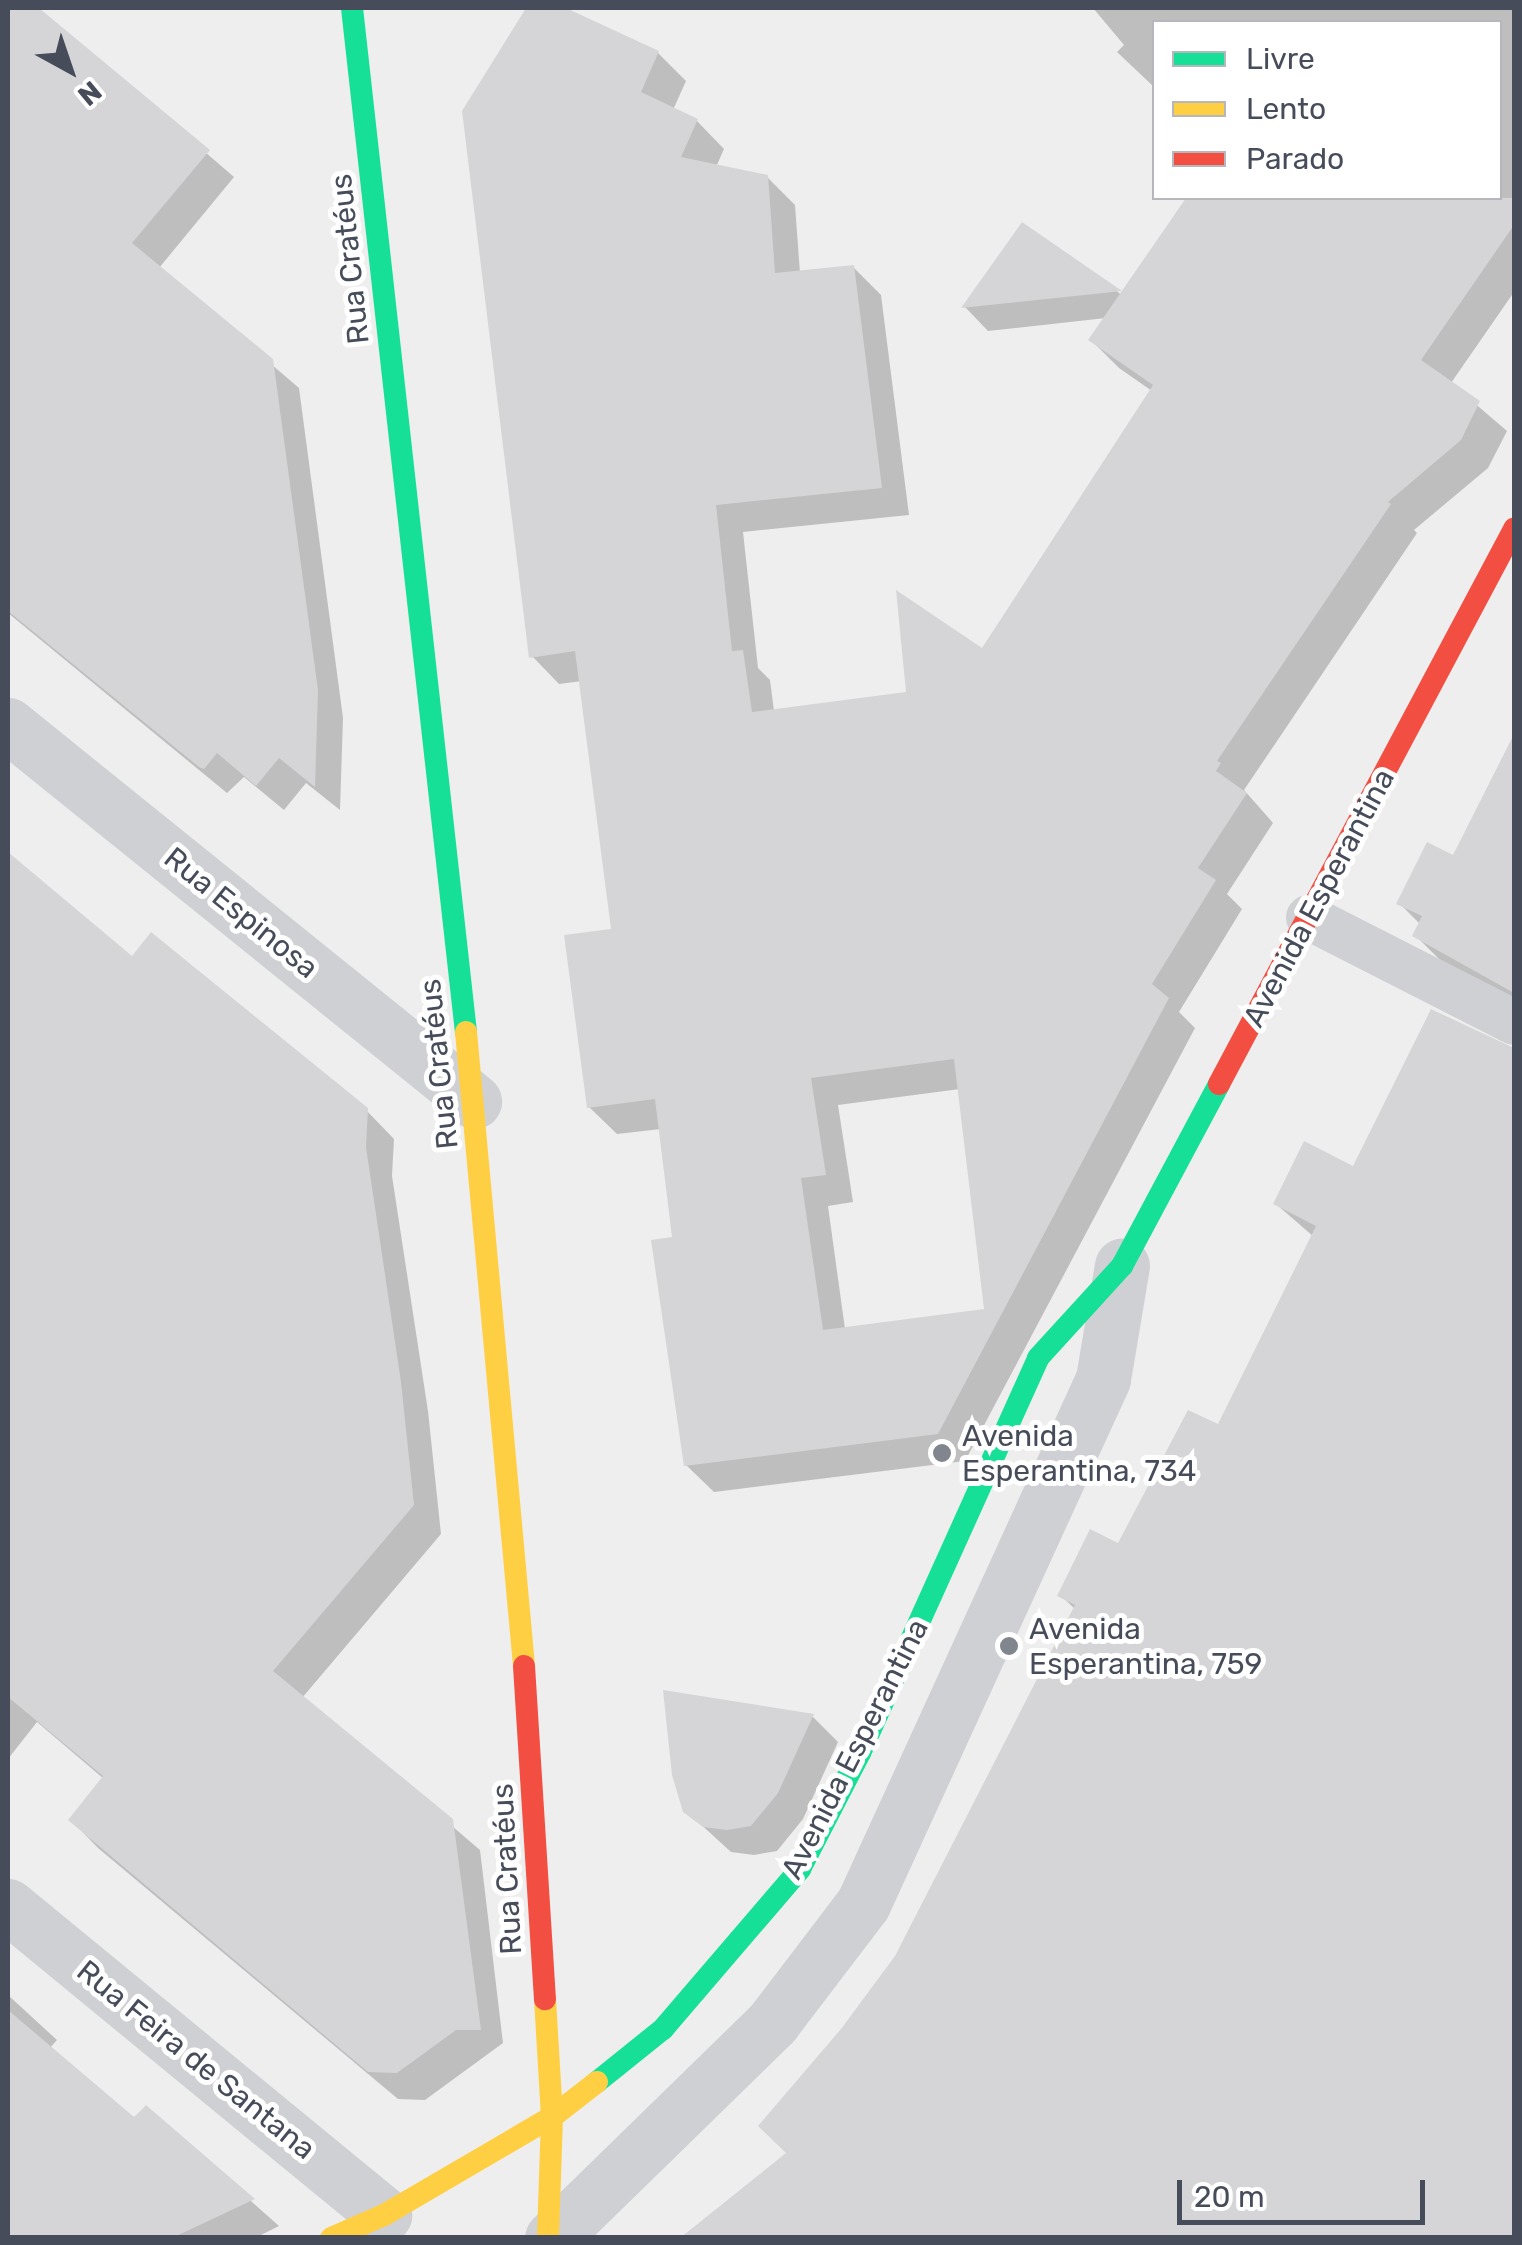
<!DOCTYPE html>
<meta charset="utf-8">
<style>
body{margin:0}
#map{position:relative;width:1522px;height:2245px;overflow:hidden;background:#efeeee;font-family:Rubik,sans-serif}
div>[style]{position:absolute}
.shadow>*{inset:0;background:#0003}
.building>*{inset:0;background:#d5d5d7}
.lane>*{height:45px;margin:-22.5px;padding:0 22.5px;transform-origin:22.5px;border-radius:22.5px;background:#cfd0d4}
.street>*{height:55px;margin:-27.5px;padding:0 27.5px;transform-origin:27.5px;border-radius:27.5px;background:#cfd0d4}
.fast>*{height:22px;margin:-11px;padding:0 11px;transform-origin:11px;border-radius:11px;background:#16e098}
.slow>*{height:22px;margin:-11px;padding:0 11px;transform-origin:11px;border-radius:11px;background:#ffcf43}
.jam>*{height:22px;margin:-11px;padding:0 11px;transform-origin:11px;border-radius:11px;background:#f24e42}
.dots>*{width:28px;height:28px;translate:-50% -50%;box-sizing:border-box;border:5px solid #fff;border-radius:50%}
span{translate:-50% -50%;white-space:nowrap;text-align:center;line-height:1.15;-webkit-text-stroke:10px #fff;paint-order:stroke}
.street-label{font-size:30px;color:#464c5a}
.poi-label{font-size:30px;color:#464c5a}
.left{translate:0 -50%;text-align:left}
.frame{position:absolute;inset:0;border:10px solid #464c5a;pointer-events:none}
.legend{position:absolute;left:1152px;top:20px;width:350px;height:180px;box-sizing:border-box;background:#fff;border:2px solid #b5b7bd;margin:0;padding:12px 18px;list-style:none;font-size:30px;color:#464c5a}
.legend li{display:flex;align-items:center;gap:20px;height:50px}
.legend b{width:50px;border:2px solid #b5b7bd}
.north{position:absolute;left:20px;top:20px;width:100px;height:100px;-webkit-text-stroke:8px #fff;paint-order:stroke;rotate:140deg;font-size:28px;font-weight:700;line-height:40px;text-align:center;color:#464c5a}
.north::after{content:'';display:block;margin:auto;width:35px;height:45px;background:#464c5a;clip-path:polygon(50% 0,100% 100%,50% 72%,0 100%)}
.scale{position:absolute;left:1177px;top:2180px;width:248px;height:45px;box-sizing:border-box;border:5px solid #464c5a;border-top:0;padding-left:12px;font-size:30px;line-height:35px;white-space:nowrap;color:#464c5a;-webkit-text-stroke:8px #fff;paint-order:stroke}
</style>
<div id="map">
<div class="shadow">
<div style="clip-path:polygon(8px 8px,38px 8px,234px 177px,159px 268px,299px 388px,343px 718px,340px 810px,306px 783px,284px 810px,244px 777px,227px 793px,8px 613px)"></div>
<div style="clip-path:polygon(evenodd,529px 8px,560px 8px,658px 53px,686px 81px,673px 110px,697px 121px,724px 149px,716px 167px,767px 177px,795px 205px,800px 273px,853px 267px,881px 295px,909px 515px,743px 532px,758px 668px,770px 680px,774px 711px,909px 694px,983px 652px,1152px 391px,1119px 368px,1091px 340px,1106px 318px,988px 331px,965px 307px,1023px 226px,1122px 295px,1189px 198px,1500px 198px,1500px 22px,1154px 22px,1154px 87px,1117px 52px,1124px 45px,1093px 8px,1514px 8px,1514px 292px,1451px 383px,1507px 431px,1488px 468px,1414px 530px,1417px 533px,1244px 790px,1273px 823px,1227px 894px,1242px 909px,1179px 1012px,1195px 1028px,965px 1461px,714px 1492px,686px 1465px,675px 1239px,661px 1129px,617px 1134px,589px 1107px,613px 931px,582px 681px,559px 684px,532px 656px,465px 112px,529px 8px,960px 1089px,987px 1311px,845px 1329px,828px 1206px,853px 1202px,838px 1105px,960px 1089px)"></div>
<div style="clip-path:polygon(1514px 741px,1514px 1005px,1443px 963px,1415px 935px,1420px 924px,1399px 903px,1454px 858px)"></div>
<div style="clip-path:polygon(8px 884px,366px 1110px,394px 1139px,392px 1176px,428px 1411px,441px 1534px,302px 1698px,480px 1850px,503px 2043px,425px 2100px,398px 2099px,98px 1848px,71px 1820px,104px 1779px,37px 1722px,8px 1759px)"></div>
<div style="clip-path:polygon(1502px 1048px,1514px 1048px,1514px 2238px,693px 2238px,789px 2154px,843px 2030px,897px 1957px,1076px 1610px,1060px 1595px,1119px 1547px,1219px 1427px,1314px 1237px,1276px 1204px,1354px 1169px)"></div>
<div style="clip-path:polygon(812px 1716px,838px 1742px,803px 1819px,777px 1851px,754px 1855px,731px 1852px,685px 1810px)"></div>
<div style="clip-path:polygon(8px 1995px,57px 2040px,49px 2049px,134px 2121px,146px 2108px,279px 2226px,255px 2238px,8px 2238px)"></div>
</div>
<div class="building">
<div style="clip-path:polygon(8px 8px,39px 8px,210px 150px,132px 243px,273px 359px,318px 690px,315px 787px,279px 758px,256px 786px,217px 753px,204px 769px,199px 767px,8px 611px)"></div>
<div style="clip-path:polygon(evenodd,526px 8px,566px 8px,659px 51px,641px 92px,698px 119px,681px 157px,768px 175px,775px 273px,854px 265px,882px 488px,716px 505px,732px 651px,743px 650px,752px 712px,906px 692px,896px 590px,982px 648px,1153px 385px,1088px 340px,1186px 198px,1514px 198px,1514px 225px,1421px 360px,1480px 401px,1461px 440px,1388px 502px,1391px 504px,1217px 761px,1221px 763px,1216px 771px,1247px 793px,1198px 868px,1216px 880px,1152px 984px,1169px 998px,938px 1434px,684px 1466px,651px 1240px,672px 1237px,655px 1099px,587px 1108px,564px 935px,611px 929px,575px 651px,529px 658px,462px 111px,526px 8px,954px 1059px,984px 1309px,823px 1330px,801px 1178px,826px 1175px,811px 1078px,954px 1059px)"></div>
<div style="clip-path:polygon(1022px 222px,1122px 291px,961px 308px)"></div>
<div style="clip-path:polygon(1514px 734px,1514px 993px,1412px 936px,1422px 916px,1396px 904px,1427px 842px,1453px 855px)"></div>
<div style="clip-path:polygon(8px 852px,132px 956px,151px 932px,368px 1108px,366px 1147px,401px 1382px,414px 1505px,273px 1671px,453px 1819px,481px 2030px,456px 2030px,397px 2073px,368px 2072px,68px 1820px,103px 1776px,8px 1697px)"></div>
<div style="clip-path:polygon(1431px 1009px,1514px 1048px,1514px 2238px,680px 2238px,786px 2153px,758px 2126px,841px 2029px,895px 1956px,1075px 1605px,1057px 1596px,1090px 1529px,1118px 1543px,1188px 1410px,1218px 1424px,1316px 1226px,1273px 1204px,1304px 1141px,1353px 1166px)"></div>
<div style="clip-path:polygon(663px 1690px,814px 1714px,778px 1793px,751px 1826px,727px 1830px,703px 1827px,683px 1812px,672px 1775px)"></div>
<div style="clip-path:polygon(8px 2010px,134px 2117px,146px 2105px,255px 2199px,172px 2238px,8px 2238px)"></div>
</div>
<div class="lane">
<div style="left:1308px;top:917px;width:231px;rotate:27deg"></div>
</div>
<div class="street">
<div style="left:8px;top:725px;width:599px;rotate:38.9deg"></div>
<div style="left:8px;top:1906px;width:487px;rotate:39.4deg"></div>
<div style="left:552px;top:2238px;width:309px;rotate:-44.3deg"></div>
<div style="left:773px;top:2022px;width:148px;rotate:-52.7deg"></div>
<div style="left:863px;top:1904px;width:577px;rotate:-65.43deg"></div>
<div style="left:1103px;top:1379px;width:115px;rotate:-80.5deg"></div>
</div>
<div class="fast">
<div style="left:352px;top:8px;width:1030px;rotate:83.65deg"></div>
<div style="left:597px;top:2082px;width:85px;rotate:-38.8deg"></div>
<div style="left:663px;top:2029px;width:211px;rotate:-49.4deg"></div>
<div style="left:800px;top:1869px;width:131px;rotate:-62.7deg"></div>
<div style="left:860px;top:1753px;width:433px;rotate:-65.7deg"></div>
<div style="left:1038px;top:1358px;width:125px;rotate:-47.6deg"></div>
<div style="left:1122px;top:1266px;width:206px;rotate:-61.9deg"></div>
</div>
<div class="slow">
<div style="left:466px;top:1032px;width:637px;rotate:84.77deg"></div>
<div style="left:545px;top:1999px;width:118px;rotate:86.6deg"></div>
<div style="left:552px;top:2117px;width:121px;rotate:91.9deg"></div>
<div style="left:331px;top:2238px;width:58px;rotate:-23.5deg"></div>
<div style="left:384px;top:2215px;width:194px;rotate:-30.3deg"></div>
<div style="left:552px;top:2117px;width:57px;rotate:-37.9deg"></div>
</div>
<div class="jam">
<div style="left:1219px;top:1084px;width:629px;rotate:-62.01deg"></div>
<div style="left:524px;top:1666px;width:334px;rotate:86.4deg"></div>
</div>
<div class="dots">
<div style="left:942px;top:1453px;background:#81858e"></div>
<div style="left:1009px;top:1646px;background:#81858e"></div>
</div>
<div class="street-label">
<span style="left:350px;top:259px;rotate:-96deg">Rua Cratéus</span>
<span style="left:1319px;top:898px;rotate:-62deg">Avenida Esperantina</span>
<span style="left:241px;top:913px;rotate:39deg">Rua Espinosa</span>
<span style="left:439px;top:1064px;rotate:-96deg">Rua Cratéus</span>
<span style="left:855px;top:1749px;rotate:-63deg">Avenida Esperantina</span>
<span style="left:507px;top:1869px;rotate:-93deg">Rua Cratéus</span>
<span style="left:196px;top:2060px;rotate:39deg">Rua Feira de Santana</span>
</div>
<div class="poi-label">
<span class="left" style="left:962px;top:1453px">Avenida<br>Esperantina, 734</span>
<span class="left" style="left:1029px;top:1646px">Avenida<br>Esperantina, 759</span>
</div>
<div class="frame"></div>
<ul class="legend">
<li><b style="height:12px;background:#16e098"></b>Livre</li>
<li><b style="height:12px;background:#ffcf43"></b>Lento</li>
<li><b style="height:12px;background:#f24e42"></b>Parado</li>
</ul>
<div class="north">N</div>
<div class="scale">20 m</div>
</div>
